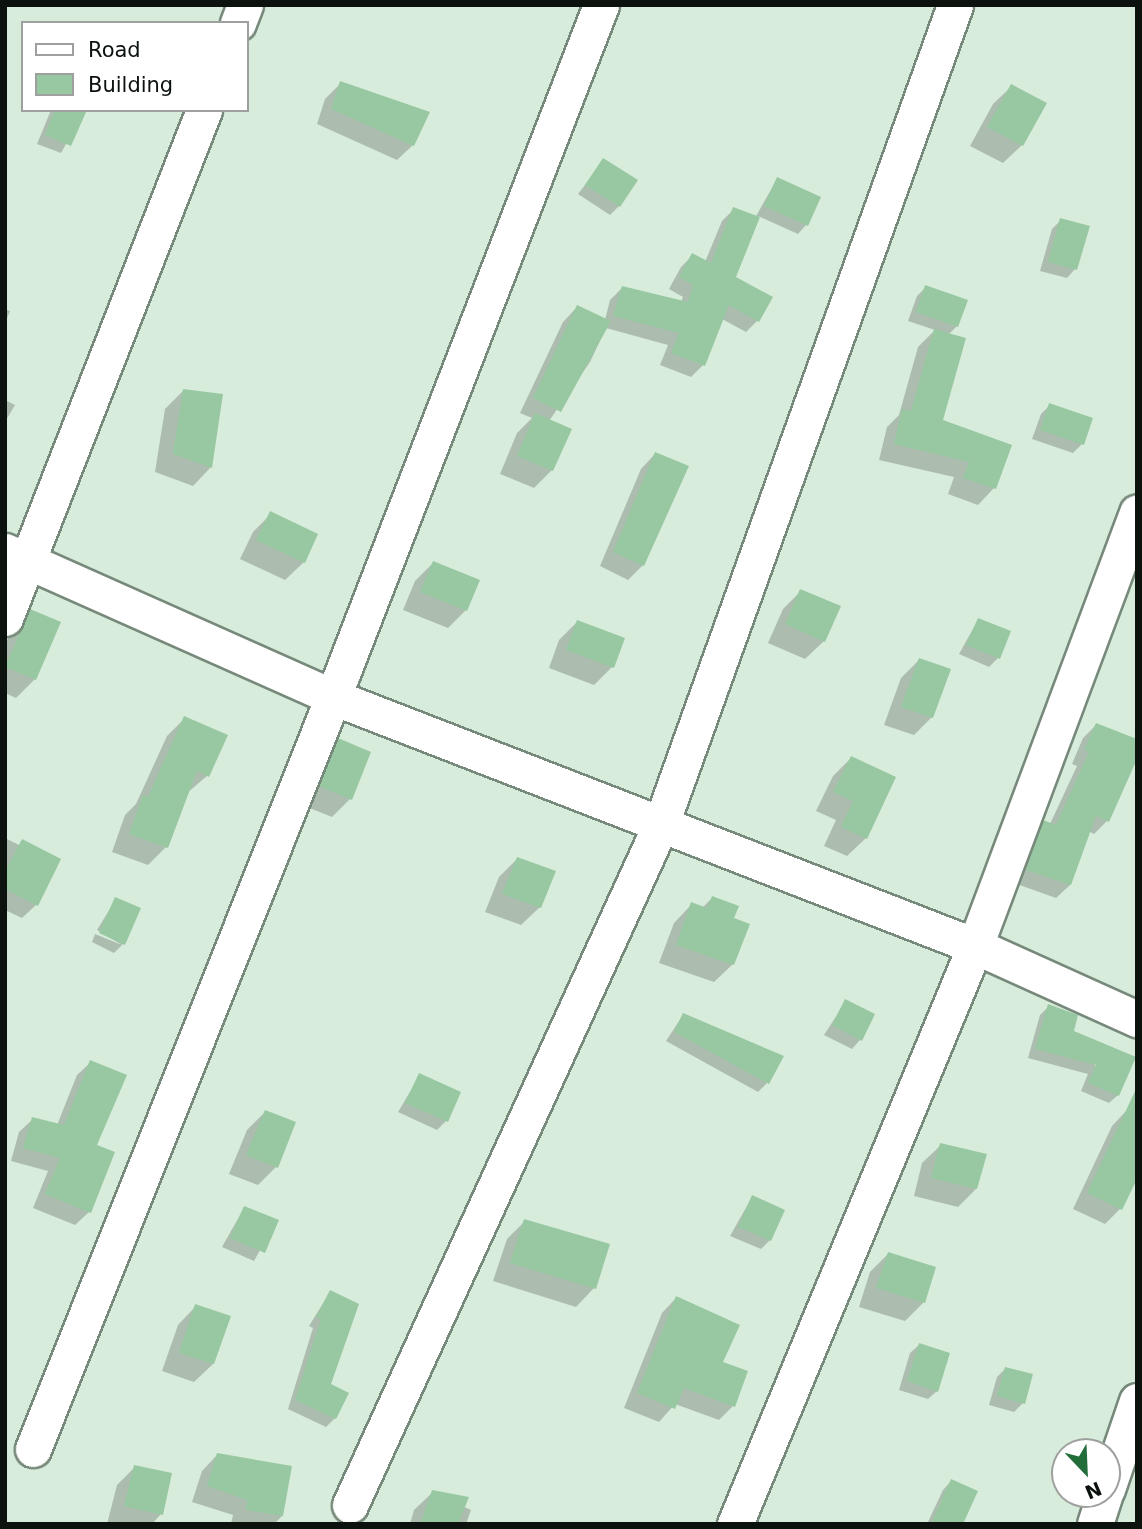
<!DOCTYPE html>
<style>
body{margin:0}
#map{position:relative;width:1142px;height:1529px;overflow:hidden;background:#d8ecdb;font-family:"DejaVu Sans",sans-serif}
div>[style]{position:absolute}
.shadow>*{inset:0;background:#0003}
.building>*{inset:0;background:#97c8a1}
.roads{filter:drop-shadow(2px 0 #77897a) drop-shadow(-2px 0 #77897a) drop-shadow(0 2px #77897a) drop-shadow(0 -2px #77897a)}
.minor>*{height:35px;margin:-17.5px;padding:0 17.5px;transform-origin:17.5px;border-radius:17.5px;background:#fff}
span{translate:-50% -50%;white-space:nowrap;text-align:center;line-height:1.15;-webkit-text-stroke:5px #fff;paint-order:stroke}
.frame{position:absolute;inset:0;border:7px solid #0c120d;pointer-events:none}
.legend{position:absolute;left:21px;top:21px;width:228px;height:91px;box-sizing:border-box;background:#fff;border:2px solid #9ea09e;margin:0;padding:9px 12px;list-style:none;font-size:21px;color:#0c120d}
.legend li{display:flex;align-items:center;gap:14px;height:35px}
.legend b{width:35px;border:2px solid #9ea09e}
.north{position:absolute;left:1051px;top:1438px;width:70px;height:70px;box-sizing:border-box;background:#fff;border:2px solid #9ea09e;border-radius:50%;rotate:157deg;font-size:19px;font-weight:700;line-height:28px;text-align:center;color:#0c120d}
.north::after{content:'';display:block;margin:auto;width:24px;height:32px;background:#236d3b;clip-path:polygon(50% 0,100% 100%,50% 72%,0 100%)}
</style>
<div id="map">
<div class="shadow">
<div style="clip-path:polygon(341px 83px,413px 145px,397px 160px,317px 124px,325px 99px)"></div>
<div style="clip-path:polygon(1012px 86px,1022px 145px,1003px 163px,970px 146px,993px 104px)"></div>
<div style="clip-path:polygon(51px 110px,85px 110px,61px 153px,37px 144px)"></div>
<div style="clip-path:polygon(604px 160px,619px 206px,610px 215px,578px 194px)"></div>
<div style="clip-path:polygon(777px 179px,806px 225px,798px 234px,758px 216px,734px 278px,758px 320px,746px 332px,722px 319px,703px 365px,691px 377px,660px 365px,668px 345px,606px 328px,590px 362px,549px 421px,552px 470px,534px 488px,500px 474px,517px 433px,532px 418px,520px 413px,563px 322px,577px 307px,605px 320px,610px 300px,622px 288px,681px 302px,683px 297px,669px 289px,681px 267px,693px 255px,705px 262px,722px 221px,734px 209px,755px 218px)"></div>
<div style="clip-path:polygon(1061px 220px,1075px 269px,1067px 278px,1040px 271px,1052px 229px)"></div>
<div style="clip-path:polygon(926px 287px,957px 326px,948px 335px,941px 421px,994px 488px,978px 505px,948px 494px,954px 477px,879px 460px,887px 427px,899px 415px,918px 347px,935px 330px,908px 321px,917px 296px)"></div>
<div style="clip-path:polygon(5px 309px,10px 311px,5px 323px)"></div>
<div style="clip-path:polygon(183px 391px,211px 467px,193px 486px,155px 472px,165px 409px)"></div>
<div style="clip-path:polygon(5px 400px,15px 405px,5px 422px)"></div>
<div style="clip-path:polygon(1050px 405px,1082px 444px,1073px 453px,1032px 439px,1041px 414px)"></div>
<div style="clip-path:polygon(655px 454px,643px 565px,628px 580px,600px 566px,641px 469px)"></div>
<div style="clip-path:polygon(271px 514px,304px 562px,285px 580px,240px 559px,253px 532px)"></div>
<div style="clip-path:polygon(433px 563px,466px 610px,448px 628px,403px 610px,415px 581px)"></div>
<div style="clip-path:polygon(801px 591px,824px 641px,805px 659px,768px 643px,783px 609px)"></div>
<div style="clip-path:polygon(31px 611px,35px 679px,16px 698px,5px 693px,5px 645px,12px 629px)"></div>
<div style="clip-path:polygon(978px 620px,998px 658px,989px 667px,959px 654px)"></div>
<div style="clip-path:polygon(577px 622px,612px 667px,594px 685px,549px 668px,559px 640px)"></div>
<div style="clip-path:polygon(919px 660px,932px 717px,914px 735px,884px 725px,901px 678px)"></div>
<div style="clip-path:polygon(185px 718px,207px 776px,187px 793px,166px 847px,148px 865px,112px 852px,125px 815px,136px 804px,167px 736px)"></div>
<div style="clip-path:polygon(1096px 725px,1107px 821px,1094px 834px,1088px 831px,1070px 885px,1056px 898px,1014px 883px,1031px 836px,1044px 822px,1050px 824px,1077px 766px,1072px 764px,1083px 738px)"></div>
<div style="clip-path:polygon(339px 740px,350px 799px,332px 817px,302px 805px,320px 759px)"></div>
<div style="clip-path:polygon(851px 758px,866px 838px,847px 856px,824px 846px,836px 820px,816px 811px,833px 776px)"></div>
<div style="clip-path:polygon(5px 838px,19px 845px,22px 841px,36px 905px,22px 918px,5px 910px)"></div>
<div style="clip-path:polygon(517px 859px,540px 907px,521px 925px,485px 912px,499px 877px)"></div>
<div style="clip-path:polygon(712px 898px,733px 964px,714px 982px,659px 963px,674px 923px,692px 904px,702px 908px)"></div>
<div style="clip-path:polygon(116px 899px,123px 944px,122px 945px,97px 930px)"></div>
<div style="clip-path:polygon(95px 934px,122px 945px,114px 953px,92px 942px)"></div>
<div style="clip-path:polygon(846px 1001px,860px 1040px,852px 1049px,824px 1035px)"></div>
<div style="clip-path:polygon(1049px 1006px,1118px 1095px,1109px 1103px,1081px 1091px,1088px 1074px,1028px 1058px,1040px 1015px)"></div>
<div style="clip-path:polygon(683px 1015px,767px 1083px,758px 1092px,666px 1041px)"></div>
<div style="clip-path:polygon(91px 1062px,95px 1146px,89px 1212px,75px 1225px,33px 1208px,48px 1171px,11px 1161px,19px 1132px,33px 1119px,57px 1125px,77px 1075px)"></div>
<div style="clip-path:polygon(420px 1075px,446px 1121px,437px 1130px,398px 1112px)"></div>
<div style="clip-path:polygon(1127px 1110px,1120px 1209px,1105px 1224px,1073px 1209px,1112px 1126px)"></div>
<div style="clip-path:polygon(265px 1112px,276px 1167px,258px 1185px,229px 1174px,247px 1130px)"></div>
<div style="clip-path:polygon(941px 1145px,976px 1189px,958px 1207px,914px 1196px,922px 1163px)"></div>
<div style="clip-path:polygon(752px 1197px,770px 1240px,761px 1249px,730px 1236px)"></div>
<div style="clip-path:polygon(244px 1208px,276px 1221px,254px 1261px,222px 1247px)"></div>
<div style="clip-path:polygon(525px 1221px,594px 1288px,576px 1307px,493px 1281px,507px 1239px)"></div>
<div style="clip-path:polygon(888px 1254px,934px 1268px,923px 1303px,905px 1321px,859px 1307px,870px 1272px)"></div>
<div style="clip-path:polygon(330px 1292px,328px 1385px,335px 1418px,326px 1427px,288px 1409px,313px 1328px,309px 1326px)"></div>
<div style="clip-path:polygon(676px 1298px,721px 1363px,733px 1406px,719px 1420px,675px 1404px,659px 1422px,624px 1408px,662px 1313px)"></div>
<div style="clip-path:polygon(196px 1306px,213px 1364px,194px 1382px,162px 1371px,178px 1325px)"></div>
<div style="clip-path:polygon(919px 1345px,937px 1391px,928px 1399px,899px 1390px,910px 1353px)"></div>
<div style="clip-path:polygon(1005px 1369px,1023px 1403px,1014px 1412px,989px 1405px,997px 1377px)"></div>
<div style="clip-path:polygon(217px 1455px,282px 1516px,274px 1524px,231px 1524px,233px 1515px,192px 1502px,202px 1471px)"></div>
<div style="clip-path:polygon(135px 1467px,161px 1514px,152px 1524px,107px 1524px,117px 1485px)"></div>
<div style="clip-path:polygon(951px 1481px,962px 1524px,927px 1524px,943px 1490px)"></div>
<div style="clip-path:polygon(433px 1492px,471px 1510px,466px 1524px,410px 1524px,414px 1510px)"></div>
</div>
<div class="building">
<div style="clip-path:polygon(340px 81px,430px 112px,414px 146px,331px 109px)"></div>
<div style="clip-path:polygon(1011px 84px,1047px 103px,1023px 146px,987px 127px)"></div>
<div style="clip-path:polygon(55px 110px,87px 110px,71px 146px,45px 135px)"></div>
<div style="clip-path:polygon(603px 158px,638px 180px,620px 207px,585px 185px)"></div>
<div style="clip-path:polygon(777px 177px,821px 197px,808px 226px,764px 206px)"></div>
<div style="clip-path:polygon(733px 207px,760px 217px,736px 277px,773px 297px,759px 322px,729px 305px,705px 366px,671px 353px,679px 333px,613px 316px,622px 286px,688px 302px,693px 285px,679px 277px,692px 253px,711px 263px)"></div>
<div style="clip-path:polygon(1060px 218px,1090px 226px,1077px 270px,1048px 262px)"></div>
<div style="clip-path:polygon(925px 285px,968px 300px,958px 327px,916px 312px)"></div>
<div style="clip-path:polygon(577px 305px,611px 321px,561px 412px,533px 398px)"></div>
<div style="clip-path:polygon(934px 329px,966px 338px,943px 420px,1012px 445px,996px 489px,963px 478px,969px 462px,894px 444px,902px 409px,911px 411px)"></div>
<div style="clip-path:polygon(183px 389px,223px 394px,212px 468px,173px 454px)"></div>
<div style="clip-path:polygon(1049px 403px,1093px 418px,1084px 445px,1040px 430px)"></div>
<div style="clip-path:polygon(535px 413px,572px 429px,553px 471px,517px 456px)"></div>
<div style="clip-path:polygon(655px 452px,689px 466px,644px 566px,613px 552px)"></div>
<div style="clip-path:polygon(270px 511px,318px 534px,305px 563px,256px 540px)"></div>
<div style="clip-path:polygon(433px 561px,480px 580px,467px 611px,420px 592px)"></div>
<div style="clip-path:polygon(800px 589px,841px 606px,825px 642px,785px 624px)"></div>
<div style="clip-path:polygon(30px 609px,61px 622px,36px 680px,5px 667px)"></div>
<div style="clip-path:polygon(978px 618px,1011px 631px,1000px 659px,966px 645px)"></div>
<div style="clip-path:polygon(577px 620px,625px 638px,614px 668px,566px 650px)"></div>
<div style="clip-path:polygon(919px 658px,951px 669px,933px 718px,901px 707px)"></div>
<div style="clip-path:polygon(184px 716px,228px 735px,209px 777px,197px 771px,168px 848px,129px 834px,143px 795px,148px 797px)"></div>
<div style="clip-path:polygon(1096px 723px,1137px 739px,1137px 759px,1109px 822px,1096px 816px,1071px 885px,1026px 870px,1043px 820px,1056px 825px,1089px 752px,1084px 750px)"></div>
<div style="clip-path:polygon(338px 738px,371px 752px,352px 800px,319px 786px)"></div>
<div style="clip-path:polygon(851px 756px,896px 777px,867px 839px,841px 827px,853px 801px,833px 792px)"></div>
<div style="clip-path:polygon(22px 839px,61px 859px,38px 906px,5px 889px,5px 872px)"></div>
<div style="clip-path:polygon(517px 857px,556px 871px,541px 908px,502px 894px)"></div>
<div style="clip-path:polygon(712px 896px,739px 906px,734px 918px,750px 924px,734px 965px,676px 945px,691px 902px,707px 908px)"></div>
<div style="clip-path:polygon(115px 897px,141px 908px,125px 945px,99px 933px)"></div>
<div style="clip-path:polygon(845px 999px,875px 1014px,862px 1041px,832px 1025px)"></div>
<div style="clip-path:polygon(1048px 1004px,1078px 1015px,1074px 1031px,1136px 1057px,1119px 1096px,1088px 1083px,1096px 1065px,1035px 1049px)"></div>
<div style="clip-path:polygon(683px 1013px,784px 1056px,769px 1084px,674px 1032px)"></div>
<div style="clip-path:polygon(90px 1060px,127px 1075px,97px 1145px,115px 1152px,91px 1213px,45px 1194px,60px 1158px,23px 1148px,32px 1117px,64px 1125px)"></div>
<div style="clip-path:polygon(419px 1073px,461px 1092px,448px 1122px,405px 1103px)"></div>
<div style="clip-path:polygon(1137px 1087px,1137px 1179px,1122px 1210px,1087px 1193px)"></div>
<div style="clip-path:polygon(265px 1110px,296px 1122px,278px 1168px,246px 1155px)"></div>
<div style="clip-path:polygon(940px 1143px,987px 1154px,977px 1189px,931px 1178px)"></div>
<div style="clip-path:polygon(752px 1195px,785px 1210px,771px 1241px,738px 1227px)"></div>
<div style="clip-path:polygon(244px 1206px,279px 1220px,265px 1253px,230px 1238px)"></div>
<div style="clip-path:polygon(524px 1219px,610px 1244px,596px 1289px,510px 1263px)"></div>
<div style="clip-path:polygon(888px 1252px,936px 1267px,925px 1303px,876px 1288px)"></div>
<div style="clip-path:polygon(330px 1290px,359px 1304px,331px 1384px,349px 1393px,336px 1419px,295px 1400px,321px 1319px,316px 1317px)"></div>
<div style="clip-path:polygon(676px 1296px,740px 1325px,723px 1362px,748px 1371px,735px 1407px,684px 1388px,675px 1409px,637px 1393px)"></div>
<div style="clip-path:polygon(195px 1304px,231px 1316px,214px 1364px,179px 1353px)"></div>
<div style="clip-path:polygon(919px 1343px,950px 1353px,938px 1392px,907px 1381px)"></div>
<div style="clip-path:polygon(1005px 1367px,1033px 1374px,1025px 1404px,997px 1396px)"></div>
<div style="clip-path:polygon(217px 1453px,292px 1466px,283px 1516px,246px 1510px,247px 1500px,207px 1486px)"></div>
<div style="clip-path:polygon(134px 1465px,172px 1473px,163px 1515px,124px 1506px)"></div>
<div style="clip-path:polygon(951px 1479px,978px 1491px,963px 1524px,931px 1524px)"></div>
<div style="clip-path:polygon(432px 1490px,469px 1497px,458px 1524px,420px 1524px)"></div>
</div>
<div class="roads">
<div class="minor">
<div style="left:238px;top:23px;width:19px;rotate:-69deg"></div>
<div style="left:5px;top:551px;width:359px;rotate:24deg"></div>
<div style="left:333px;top:697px;width:689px;rotate:21.2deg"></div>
<div style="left:975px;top:946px;width:178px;rotate:24.3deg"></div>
<div style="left:5px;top:618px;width:546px;rotate:-68.61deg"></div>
<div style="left:33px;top:1449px;width:810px;rotate:-68.25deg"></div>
<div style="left:333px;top:697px;width:742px;rotate:-68.83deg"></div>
<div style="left:1107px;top:1489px;width:93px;rotate:-71.2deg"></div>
<div style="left:350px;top:1505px;width:749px;rotate:-65.45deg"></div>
<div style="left:661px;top:824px;width:870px;rotate:-70.25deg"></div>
<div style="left:735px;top:1524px;width:626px;rotate:-67.45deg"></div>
<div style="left:975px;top:946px;width:463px;rotate:-69.5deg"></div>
<div style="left:1095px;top:1524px;width:32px;rotate:-72deg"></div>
</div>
</div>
<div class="frame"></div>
<ul class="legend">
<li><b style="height:9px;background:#fff"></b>Road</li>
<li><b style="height:19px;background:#97c8a1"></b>Building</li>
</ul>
<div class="north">N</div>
</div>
